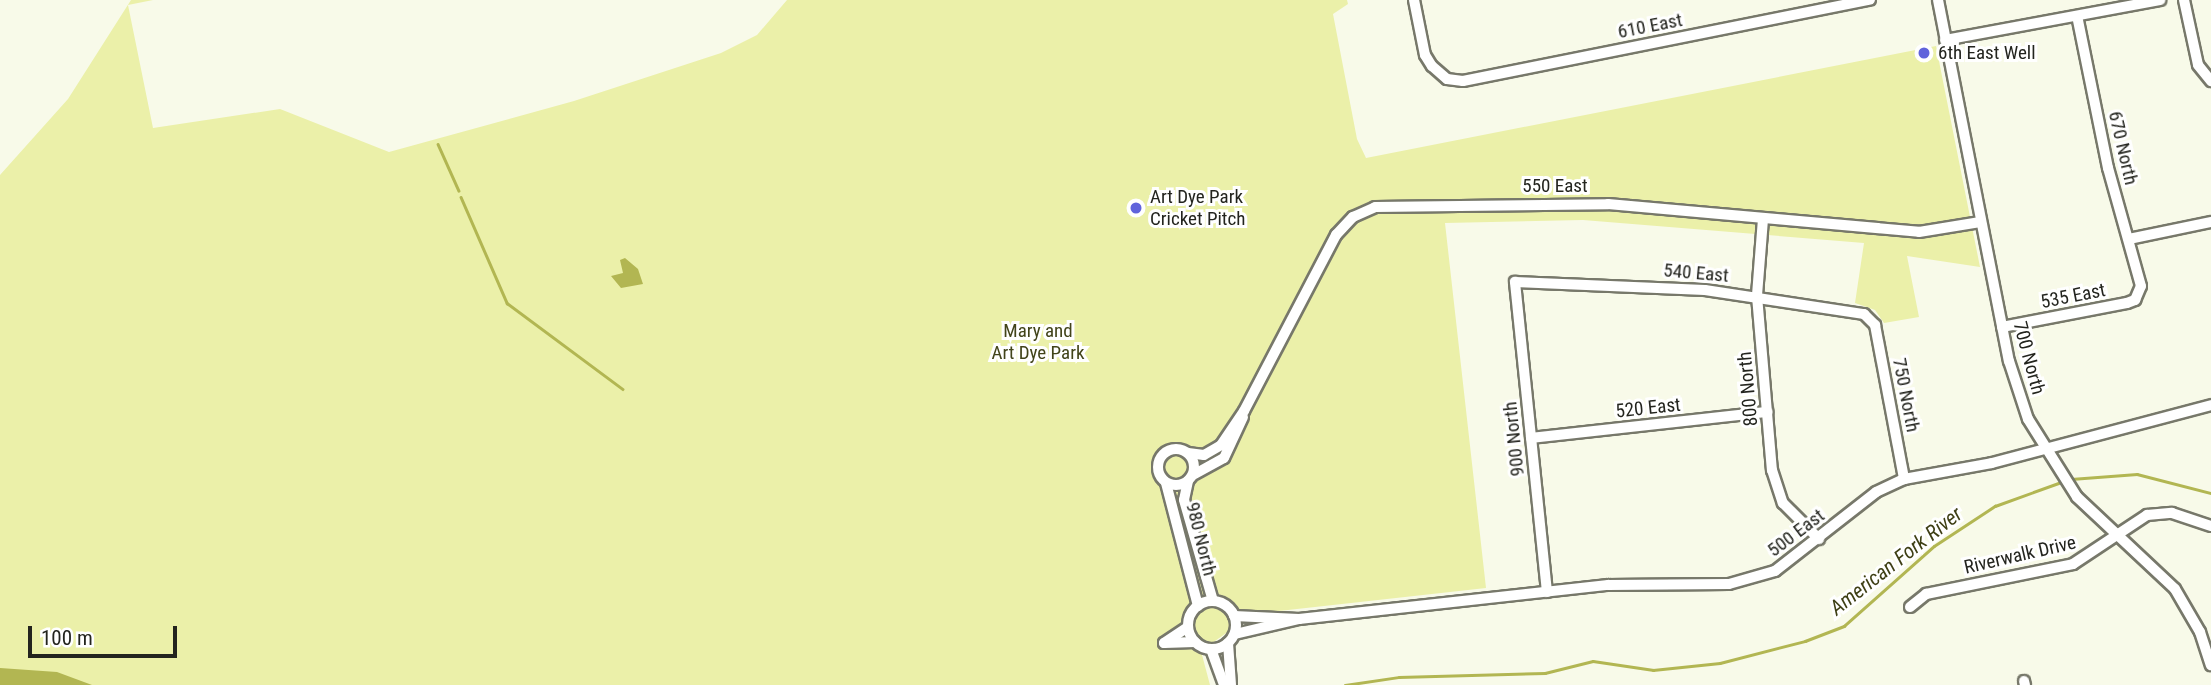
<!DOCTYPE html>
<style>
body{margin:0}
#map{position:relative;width:2211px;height:685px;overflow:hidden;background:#f8fae9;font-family:"Roboto Condensed",sans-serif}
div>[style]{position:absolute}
.green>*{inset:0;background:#ebf0a9}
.water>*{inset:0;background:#b2b652}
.stream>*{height:2.5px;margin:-1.25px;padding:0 1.25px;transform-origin:1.25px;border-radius:1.25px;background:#b2b652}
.roads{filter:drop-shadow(2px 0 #77786a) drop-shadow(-2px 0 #77786a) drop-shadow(0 2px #77786a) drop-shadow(0 -2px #77786a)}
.minor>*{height:10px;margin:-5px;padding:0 5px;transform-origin:5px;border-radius:5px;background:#fff}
.minor>.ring{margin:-5px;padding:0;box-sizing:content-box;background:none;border:10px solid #fff;border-radius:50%}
.dots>*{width:19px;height:19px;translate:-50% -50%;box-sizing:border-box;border:4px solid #fff;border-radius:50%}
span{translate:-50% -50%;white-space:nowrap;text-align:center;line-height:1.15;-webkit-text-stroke:6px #fff;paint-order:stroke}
.street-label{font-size:19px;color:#23241e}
.poi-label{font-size:19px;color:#23241e}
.left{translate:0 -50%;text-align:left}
.park-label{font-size:19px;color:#42441a}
.water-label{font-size:21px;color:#3e3f15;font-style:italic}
.scale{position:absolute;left:28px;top:626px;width:149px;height:32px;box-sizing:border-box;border:4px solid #23241e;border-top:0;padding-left:9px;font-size:21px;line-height:24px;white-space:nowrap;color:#23241e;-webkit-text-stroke:5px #fff;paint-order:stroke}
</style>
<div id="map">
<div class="green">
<div style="clip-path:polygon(131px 0,153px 0,128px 5px,153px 128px,280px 109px,389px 152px,574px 101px,721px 53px,757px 35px,787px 0,1347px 0,1348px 4px,1333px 14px,1357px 139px,1366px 158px,1936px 46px,1980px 267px,1907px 256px,1919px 317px,1884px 323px,1875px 310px,1855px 303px,1864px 243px,1583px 220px,1445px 223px,1486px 588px,1253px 614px,1201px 651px,1210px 685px,0 685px,0 175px,68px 99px)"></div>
</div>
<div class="water">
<div style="clip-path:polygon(625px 258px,638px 269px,643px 284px,621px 288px,611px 276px,623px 273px,620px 260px)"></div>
<div style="clip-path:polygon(0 668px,57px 672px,92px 685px,0 685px)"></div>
</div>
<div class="stream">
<div style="left:438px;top:144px;width:51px;rotate:65.9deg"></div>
<div style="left:461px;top:197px;width:116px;rotate:66.5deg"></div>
<div style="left:507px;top:303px;width:144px;rotate:36.6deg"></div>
<div style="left:2071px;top:479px;width:66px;rotate:-4.3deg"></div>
<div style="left:2137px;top:474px;width:76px;rotate:14.4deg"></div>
<div style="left:1345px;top:685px;width:55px;rotate:-8.4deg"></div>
<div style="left:1399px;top:677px;width:146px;rotate:-1.6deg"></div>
<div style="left:1545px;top:673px;width:49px;rotate:-14deg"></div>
<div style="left:1593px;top:661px;width:61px;rotate:8.5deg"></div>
<div style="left:1653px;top:670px;width:67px;rotate:-6deg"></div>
<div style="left:1720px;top:663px;width:88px;rotate:-14.5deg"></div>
<div style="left:1805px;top:641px;width:42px;rotate:-21deg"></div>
<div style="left:1844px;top:626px;width:120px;rotate:-41.6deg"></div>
<div style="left:1934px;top:546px;width:73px;rotate:-33.3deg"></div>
<div style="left:1995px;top:506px;width:73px;rotate:-19.9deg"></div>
</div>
<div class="roads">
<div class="minor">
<div style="left:1414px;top:0;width:56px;rotate:78.7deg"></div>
<div style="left:1425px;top:55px;width:13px;rotate:58deg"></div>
<div style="left:1432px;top:66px;width:20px;rotate:41deg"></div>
<div style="left:1447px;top:79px;width:16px;rotate:7deg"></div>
<div style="left:1463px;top:81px;width:415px;rotate:-11.3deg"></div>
<div style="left:1938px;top:0;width:368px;rotate:78.9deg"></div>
<div style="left:2009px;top:361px;width:61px;rotate:71.9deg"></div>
<div style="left:2028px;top:419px;width:92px;rotate:57.9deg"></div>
<div style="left:2077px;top:497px;width:134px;rotate:43.2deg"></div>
<div style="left:2175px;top:589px;width:50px;rotate:59.8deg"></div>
<div style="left:2200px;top:632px;width:35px;rotate:72deg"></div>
<div style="left:2184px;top:0;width:66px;rotate:77.8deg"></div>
<div style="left:2198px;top:65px;width:21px;rotate:51deg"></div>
<div style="left:1945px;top:40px;width:219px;rotate:-10.5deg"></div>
<div style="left:1763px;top:219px;width:77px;rotate:94.5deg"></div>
<div style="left:1757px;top:296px;width:175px;rotate:85.1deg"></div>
<div style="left:1772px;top:470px;width:35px;rotate:72deg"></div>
<div style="left:1783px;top:503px;width:51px;rotate:45deg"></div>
<div style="left:2129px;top:239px;width:84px;rotate:-11.7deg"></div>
<div style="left:2002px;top:327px;width:127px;rotate:-10.9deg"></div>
<div style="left:2127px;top:303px;width:9px;rotate:-21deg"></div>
<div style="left:2135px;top:300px;width:15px;rotate:-67deg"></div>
<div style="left:2141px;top:286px;width:123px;rotate:-105.6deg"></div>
<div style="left:2108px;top:168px;width:155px;rotate:-101.5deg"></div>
<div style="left:1531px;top:438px;width:238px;rotate:-6.3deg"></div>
<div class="ring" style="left:1158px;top:449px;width:26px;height:26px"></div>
<div style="left:1188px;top:453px;width:16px;rotate:7deg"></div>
<div style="left:1204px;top:455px;width:20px;rotate:-30deg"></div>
<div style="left:1221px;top:445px;width:41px;rotate:-55.9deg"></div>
<div style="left:1244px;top:411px;width:199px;rotate:-62.4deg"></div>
<div style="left:1336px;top:235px;width:25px;rotate:-47deg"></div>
<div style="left:1353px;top:217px;width:24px;rotate:-24deg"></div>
<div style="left:1375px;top:207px;width:233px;rotate:-0.7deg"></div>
<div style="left:1608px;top:204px;width:312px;rotate:5.1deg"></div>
<div style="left:1919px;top:232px;width:62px;rotate:-9.3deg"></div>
<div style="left:1193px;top:475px;width:35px;rotate:-29deg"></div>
<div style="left:1224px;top:458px;width:45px;rotate:-65.1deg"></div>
<div style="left:1188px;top:481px;width:19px;rotate:102deg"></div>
<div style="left:1184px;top:500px;width:105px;rotate:74deg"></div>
<div style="left:1166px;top:483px;width:127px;rotate:75.4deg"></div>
<div style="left:1547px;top:592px;width:312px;rotate:-95.9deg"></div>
<div style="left:1515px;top:282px;width:190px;rotate:2.4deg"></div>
<div style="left:1705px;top:290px;width:161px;rotate:8.6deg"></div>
<div style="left:1864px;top:314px;width:16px;rotate:45deg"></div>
<div style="left:1875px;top:325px;width:157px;rotate:79.3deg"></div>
<div class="ring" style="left:1188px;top:601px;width:38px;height:38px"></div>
<div style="left:1910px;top:607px;width:21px;rotate:-39deg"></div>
<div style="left:1926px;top:594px;width:150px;rotate:-11.5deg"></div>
<div style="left:2073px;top:564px;width:89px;rotate:-33.5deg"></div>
<div style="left:2147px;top:515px;width:25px;rotate:-5deg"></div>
<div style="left:2172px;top:513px;width:41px;rotate:18.4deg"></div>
<div style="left:1234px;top:616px;width:65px;rotate:2.6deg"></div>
<div style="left:1299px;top:619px;width:311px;rotate:-6.3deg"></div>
<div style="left:1608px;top:585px;width:121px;rotate:-0.5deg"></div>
<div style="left:1729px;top:584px;width:48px;rotate:-15.8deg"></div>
<div style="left:1775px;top:571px;width:128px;rotate:-38deg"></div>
<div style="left:1876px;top:492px;width:31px;rotate:-25deg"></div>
<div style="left:1904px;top:479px;width:89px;rotate:-10.3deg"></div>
<div style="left:1992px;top:463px;width:227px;rotate:-14.8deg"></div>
<div style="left:1235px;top:634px;width:66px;rotate:-13.2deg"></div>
<div style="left:1164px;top:643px;width:31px;rotate:-2deg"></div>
<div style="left:1164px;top:643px;width:29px;rotate:-34deg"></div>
<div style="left:1228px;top:643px;width:42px;rotate:85.9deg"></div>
<div style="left:1211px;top:649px;width:38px;rotate:70deg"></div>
<div style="left:2024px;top:681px;width:4px;rotate:76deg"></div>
</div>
</div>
<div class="dots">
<div style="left:1924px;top:53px;background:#6063db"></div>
<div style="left:1136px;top:208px;background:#6063db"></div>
</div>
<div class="street-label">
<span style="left:1650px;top:26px;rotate:-11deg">610 East</span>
<span style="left:2123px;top:148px;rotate:77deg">670 North</span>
<span style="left:1555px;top:186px">550 East</span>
<span style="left:1696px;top:273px;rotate:5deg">540 East</span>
<span style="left:2073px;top:296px;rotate:-11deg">535 East</span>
<span style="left:2029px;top:358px;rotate:75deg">700 North</span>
<span style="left:1748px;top:389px;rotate:-95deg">800 North</span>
<span style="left:1906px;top:395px;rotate:79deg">750 North</span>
<span style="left:1648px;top:408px;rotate:-6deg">520 East</span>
<span style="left:1514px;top:439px;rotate:-96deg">900 North</span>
<span style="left:1796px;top:533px;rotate:-37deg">500 East</span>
<span style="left:1201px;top:539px;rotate:76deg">980 North</span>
<span style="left:2020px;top:555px;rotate:-13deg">Riverwalk Drive</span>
</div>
<div class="poi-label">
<span class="left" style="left:1938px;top:53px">6th East Well</span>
<span class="left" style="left:1150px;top:208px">Art Dye Park<br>Cricket Pitch</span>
</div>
<div class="park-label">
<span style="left:1038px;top:342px">Mary and<br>Art Dye Park</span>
</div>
<div class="water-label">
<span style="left:1896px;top:561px;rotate:-38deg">American Fork River</span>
</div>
<div class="scale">100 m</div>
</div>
